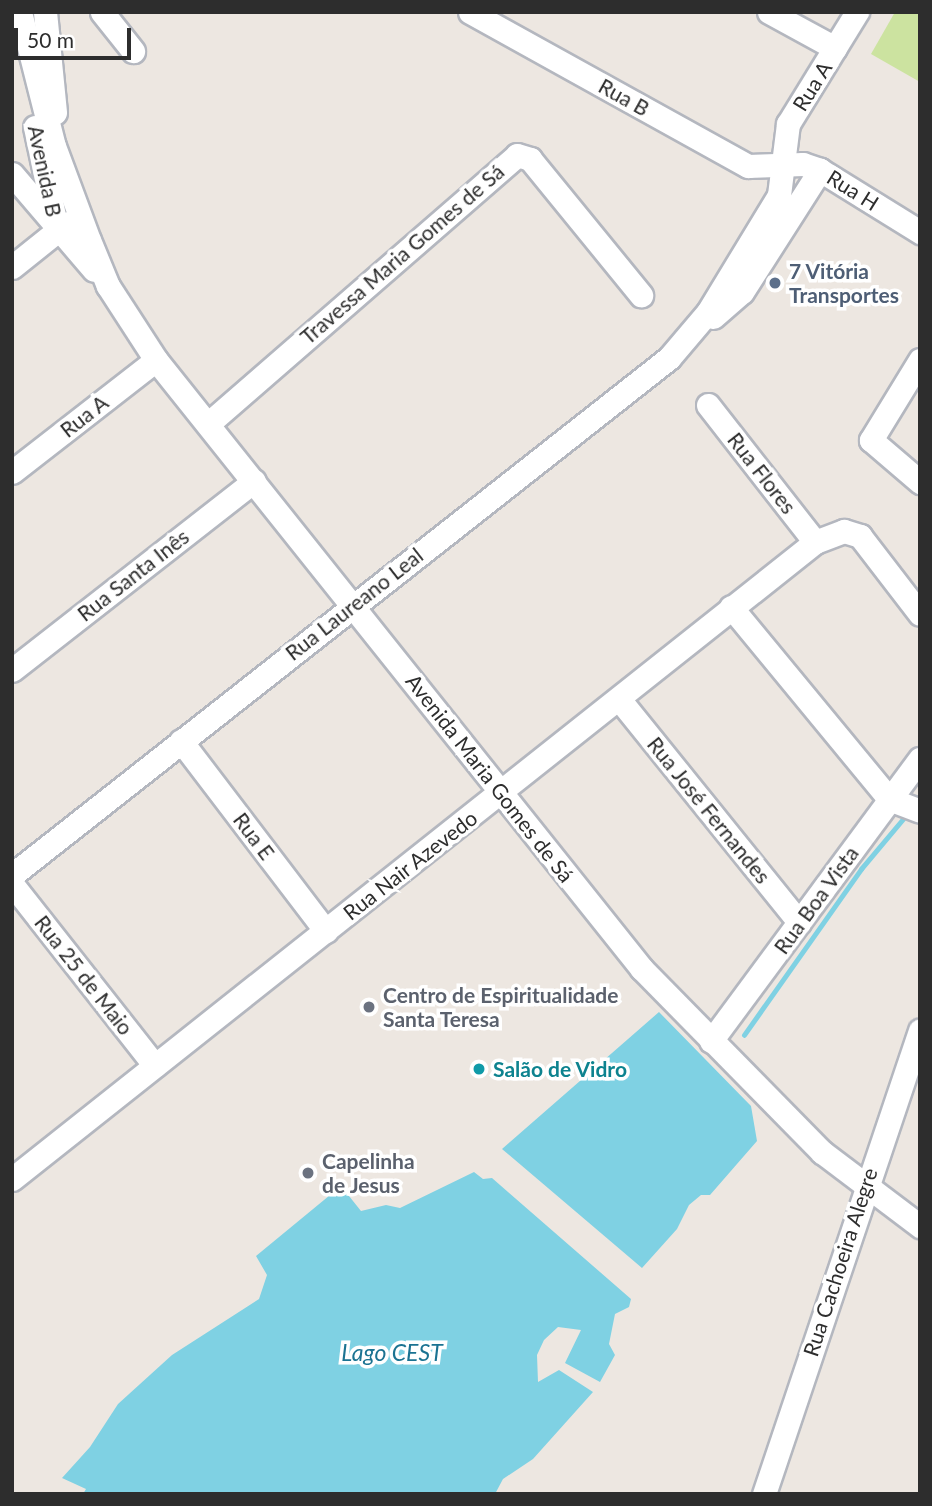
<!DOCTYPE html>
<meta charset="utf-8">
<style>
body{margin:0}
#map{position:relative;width:932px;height:1506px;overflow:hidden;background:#ede7e1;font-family:Lato,sans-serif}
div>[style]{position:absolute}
.pitch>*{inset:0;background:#cce3a0}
.water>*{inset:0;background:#7fd1e3}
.stream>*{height:4.5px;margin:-2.25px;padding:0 2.25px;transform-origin:2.25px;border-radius:2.25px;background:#7fd1e3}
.roads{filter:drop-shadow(2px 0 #b4b7bf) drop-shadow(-2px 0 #b4b7bf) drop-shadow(0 2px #b4b7bf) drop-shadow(0 -2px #b4b7bf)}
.minor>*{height:23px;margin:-11.5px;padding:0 11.5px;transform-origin:11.5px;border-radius:11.5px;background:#fff}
.dots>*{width:19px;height:19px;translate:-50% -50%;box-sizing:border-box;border:4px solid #fff;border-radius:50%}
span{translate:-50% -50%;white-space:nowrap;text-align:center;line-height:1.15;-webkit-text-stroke:7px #fff;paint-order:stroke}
.street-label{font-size:21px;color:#2d2d2d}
.service-label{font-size:21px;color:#4e5e75;font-weight:700}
.left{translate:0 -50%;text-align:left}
.worship-label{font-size:21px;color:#5b616d;font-weight:700}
.culture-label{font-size:21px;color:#0d838f;font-weight:700}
.water-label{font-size:23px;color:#1b7392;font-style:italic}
.frame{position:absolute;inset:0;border:14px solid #2d2d2d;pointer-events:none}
.scale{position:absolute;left:14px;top:28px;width:117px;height:32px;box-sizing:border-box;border:4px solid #2d2d2d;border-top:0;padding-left:9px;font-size:21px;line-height:24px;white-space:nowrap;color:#2d2d2d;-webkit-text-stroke:5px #fff;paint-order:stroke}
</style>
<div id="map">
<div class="pitch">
<div style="clip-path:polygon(895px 12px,920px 12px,920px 82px,871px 54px)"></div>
</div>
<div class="water">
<div style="clip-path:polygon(659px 1012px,751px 1106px,757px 1141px,710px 1195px,701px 1195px,689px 1205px,677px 1229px,642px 1268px,502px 1149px)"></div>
<div style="clip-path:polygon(474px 1172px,483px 1179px,492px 1178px,631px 1299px,629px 1307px,615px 1314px,609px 1344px,615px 1355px,600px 1382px,565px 1363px,581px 1330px,558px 1327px,544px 1340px,537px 1355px,538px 1382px,559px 1370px,593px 1392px,533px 1459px,503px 1479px,495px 1494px,83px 1494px,86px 1489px,62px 1478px,90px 1447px,118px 1404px,172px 1355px,259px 1299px,267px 1275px,256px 1256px,341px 1186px,361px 1211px,386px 1205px,400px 1208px)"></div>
</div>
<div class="stream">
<div style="left:744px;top:1035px;width:203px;rotate:-54.8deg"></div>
<div style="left:861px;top:869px;width:65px;rotate:-50deg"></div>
</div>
<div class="roads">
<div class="minor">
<div style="left:20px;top:12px;width:138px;rotate:75.8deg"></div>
<div style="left:54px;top:146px;width:100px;rotate:69.6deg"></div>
<div style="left:89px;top:240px;width:50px;rotate:67.6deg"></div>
<div style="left:108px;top:286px;width:88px;rotate:57deg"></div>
<div style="left:156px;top:360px;width:779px;rotate:51.41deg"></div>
<div style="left:642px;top:969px;width:257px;rotate:45.5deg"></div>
<div style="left:822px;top:1152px;width:123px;rotate:37.1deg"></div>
<div style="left:45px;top:12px;width:101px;rotate:84.3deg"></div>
<div style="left:102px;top:12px;width:50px;rotate:51.5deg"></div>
<div style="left:470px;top:12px;width:318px;rotate:29deg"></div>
<div style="left:748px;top:166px;width:55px;rotate:-2.1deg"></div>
<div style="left:803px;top:164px;width:18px;rotate:19deg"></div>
<div style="left:820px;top:170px;width:118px;rotate:31.8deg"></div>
<div style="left:769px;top:12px;width:75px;rotate:28.6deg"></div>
<div style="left:35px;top:127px;width:105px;rotate:77.9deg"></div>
<div style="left:12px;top:174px;width:126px;rotate:49.5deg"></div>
<div style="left:12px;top:267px;width:70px;rotate:-38.7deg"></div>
<div style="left:713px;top:317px;width:38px;rotate:-41deg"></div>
<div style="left:742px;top:292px;width:145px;rotate:-57.4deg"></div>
<div style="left:920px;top:360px;width:94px;rotate:121.5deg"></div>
<div style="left:871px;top:440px;width:65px;rotate:40.6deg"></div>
<div style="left:708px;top:405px;width:174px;rotate:52deg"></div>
<div style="left:209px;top:423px;width:408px;rotate:-41deg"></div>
<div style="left:517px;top:155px;width:14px;rotate:17deg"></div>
<div style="left:530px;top:159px;width:176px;rotate:50.8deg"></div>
<div style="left:12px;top:472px;width:182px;rotate:-37.9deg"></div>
<div style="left:731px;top:607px;width:249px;rotate:50.5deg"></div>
<div style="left:889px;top:799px;width:33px;rotate:21deg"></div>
<div style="left:12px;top:670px;width:307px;rotate:-38deg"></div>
<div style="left:619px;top:699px;width:287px;rotate:51.1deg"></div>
<div style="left:181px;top:741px;width:239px;rotate:52.7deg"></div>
<div style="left:12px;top:875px;width:836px;rotate:-38.2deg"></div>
<div style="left:669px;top:358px;width:60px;rotate:-49.7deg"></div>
<div style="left:708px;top:312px;width:137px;rotate:-58.7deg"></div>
<div style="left:779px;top:195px;width:72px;rotate:-82.8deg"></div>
<div style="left:788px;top:124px;width:132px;rotate:-58.4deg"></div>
<div style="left:12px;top:884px;width:231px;rotate:51.8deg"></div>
<div style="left:711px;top:1041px;width:351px;rotate:-53.5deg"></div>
<div style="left:12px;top:1179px;width:1025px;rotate:-38.42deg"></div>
<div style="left:815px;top:542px;width:31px;rotate:-21deg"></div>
<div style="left:844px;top:531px;width:17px;rotate:17deg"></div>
<div style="left:860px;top:536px;width:98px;rotate:52.4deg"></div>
<div style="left:764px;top:1494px;width:489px;rotate:-71.4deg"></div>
</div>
</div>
<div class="dots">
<div style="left:775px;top:283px;background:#5c6f8a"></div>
<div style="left:369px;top:1007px;background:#6b7280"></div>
<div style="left:479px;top:1069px;background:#0f9aa8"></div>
<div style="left:308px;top:1173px;background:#6b7280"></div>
</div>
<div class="street-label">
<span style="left:812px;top:86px;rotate:-58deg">Rua A</span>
<span style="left:624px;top:97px;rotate:29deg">Rua B</span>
<span style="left:45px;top:171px;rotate:78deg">Avenida B</span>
<span style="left:853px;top:190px;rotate:32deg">Rua H</span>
<span style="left:402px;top:254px;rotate:-41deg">Travessa Maria Gomes de Sá</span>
<span style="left:84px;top:416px;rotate:-38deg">Rua A</span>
<span style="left:762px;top:473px;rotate:52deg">Rua Flores</span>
<span style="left:133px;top:575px;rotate:-38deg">Rua Santa Inês</span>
<span style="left:354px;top:604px;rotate:-38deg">Rua Laureano Leal</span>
<span style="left:490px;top:778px;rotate:52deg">Avenida Maria Gomes de Sá</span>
<span style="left:709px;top:810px;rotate:51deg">Rua José Fernandes</span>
<span style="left:254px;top:836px;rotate:53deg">Rua E</span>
<span style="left:410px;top:865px;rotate:-38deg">Rua Nair Azevedo</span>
<span style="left:816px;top:900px;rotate:-54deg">Rua Boa Vista</span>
<span style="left:84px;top:975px;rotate:52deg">Rua 25 de Maio</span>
<span style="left:840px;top:1262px;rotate:-72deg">Rua Cachoeira Alegre</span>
</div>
<div class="service-label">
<span class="left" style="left:789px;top:283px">7 Vitória<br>Transportes</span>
</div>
<div class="worship-label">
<span class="left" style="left:383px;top:1007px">Centro de Espiritualidade<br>Santa Teresa</span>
<span class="left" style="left:322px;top:1173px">Capelinha<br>de Jesus</span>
</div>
<div class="culture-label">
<span class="left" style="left:493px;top:1069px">Salão de Vidro</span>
</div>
<div class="water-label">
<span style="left:392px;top:1352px">Lago CEST</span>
</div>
<div class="frame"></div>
<div class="scale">50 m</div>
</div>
